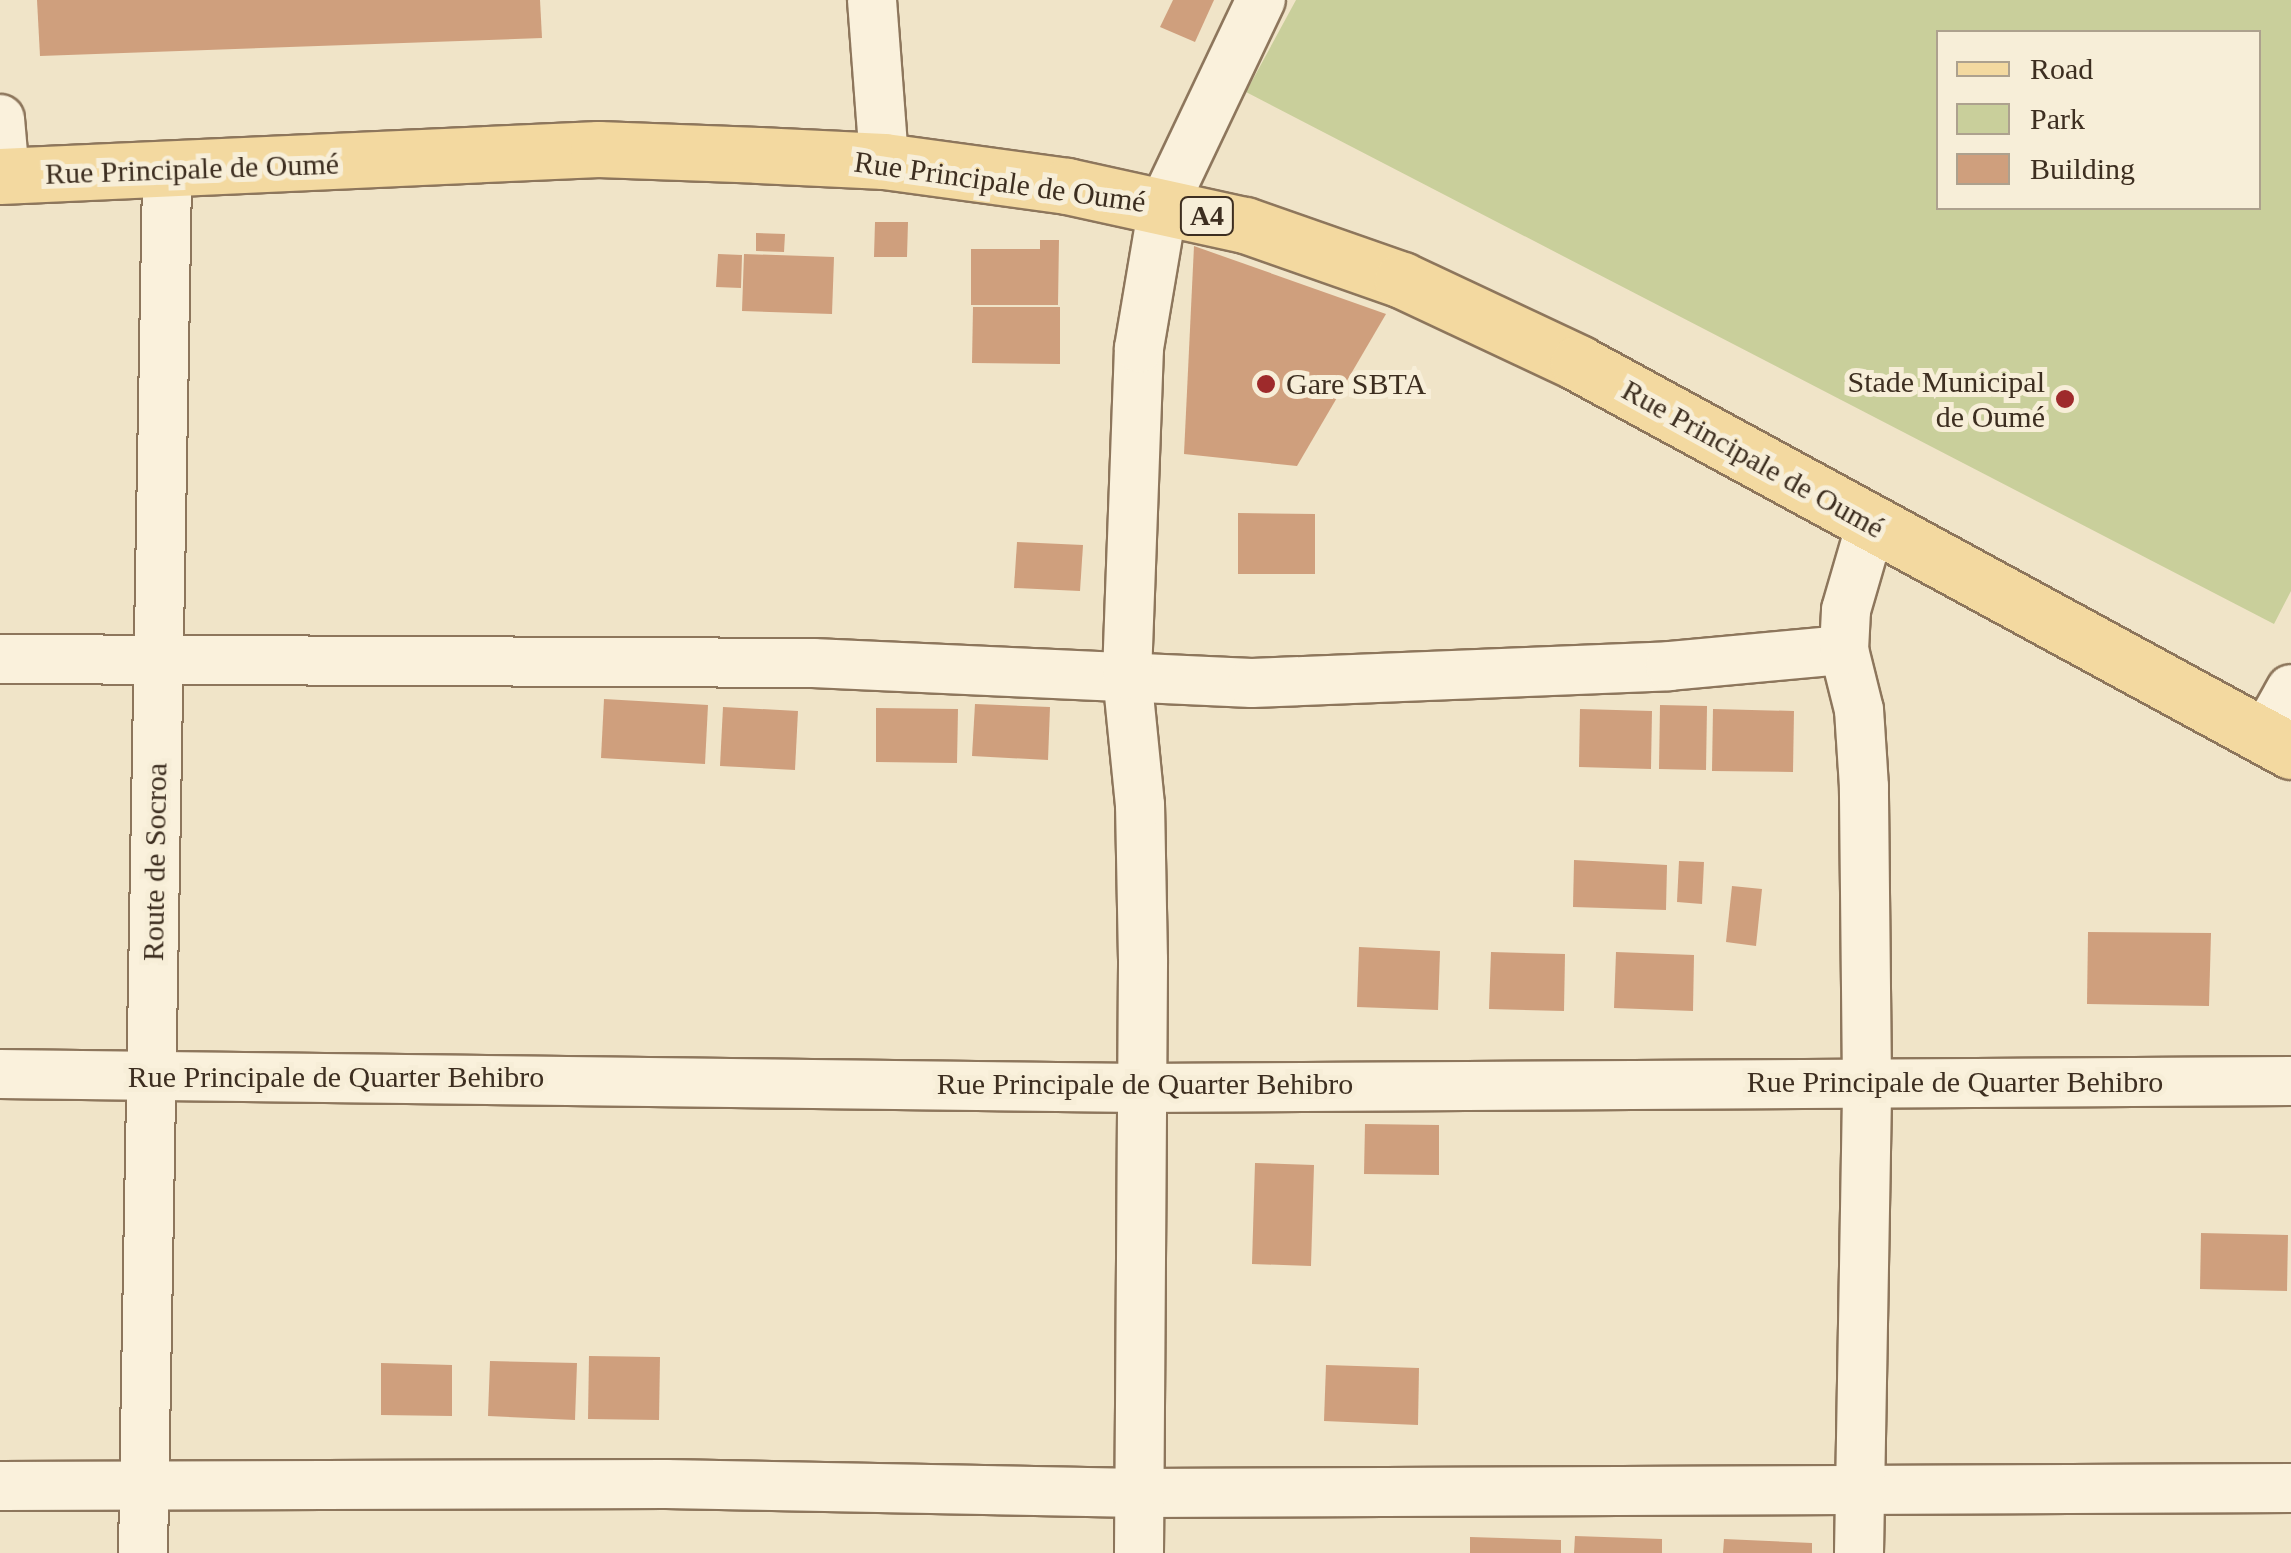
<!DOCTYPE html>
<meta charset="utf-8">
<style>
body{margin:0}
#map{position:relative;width:2291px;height:1553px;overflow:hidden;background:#f0e4c8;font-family:"Times New Roman",serif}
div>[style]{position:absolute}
.green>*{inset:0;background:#c9cf9b}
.building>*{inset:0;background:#cf9f7d}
.roads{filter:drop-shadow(2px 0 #8d765c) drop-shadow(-2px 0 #8d765c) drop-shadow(0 2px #8d765c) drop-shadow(0 -2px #8d765c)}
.minor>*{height:48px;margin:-24px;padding:0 24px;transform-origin:24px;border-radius:24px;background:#faf1dc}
.primary>*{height:55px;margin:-27.5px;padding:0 27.5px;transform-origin:27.5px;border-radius:27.5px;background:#f3d9a0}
.dots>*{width:28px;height:28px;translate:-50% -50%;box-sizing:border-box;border:5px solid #f7eed8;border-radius:50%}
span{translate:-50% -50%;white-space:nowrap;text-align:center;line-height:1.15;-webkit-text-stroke:10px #f7eed8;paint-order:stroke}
.shield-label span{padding:2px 8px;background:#f7eed8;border:2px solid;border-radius:8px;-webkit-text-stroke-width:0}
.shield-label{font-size:28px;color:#3d2e20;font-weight:700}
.street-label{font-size:30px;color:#3d2e20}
.poi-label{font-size:30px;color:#3d2e20}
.right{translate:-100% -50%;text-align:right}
.left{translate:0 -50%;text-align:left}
.legend{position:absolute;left:1936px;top:30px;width:325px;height:180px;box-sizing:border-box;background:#f7eed8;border:2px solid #ada18e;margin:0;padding:12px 18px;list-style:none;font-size:30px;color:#3d2e20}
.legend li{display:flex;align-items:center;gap:20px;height:50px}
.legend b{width:50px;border:2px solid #ada18e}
</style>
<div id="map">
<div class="green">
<div style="clip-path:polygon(evenodd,1296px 0,2291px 0,2291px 591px,2274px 624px,1246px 92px,1296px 0,1938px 32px,2258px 32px,2258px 208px,1938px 208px,1938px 32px)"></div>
</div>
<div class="building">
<div style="clip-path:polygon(37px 0,540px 0,542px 38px,40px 56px)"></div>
<div style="clip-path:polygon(1173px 0,1214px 0,1195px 42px,1160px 27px)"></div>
<div style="clip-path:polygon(875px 222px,908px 222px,907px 257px,874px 257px)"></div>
<div style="clip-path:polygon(756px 233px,785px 234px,784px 252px,756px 251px)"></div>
<div style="clip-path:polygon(1040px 240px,1059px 240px,1058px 305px,971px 305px,971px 249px,1040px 249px)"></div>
<div style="clip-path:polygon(1194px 246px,1386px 314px,1297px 466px,1184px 454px)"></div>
<div style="clip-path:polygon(718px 254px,742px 255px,741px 288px,716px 287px)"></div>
<div style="clip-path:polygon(744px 254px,834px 257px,832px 314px,742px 311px)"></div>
<div style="clip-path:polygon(973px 307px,1060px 307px,1060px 364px,972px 363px)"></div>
<div style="clip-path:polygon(1238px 513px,1315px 514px,1315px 574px,1238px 574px)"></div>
<div style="clip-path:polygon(1017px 542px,1083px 545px,1080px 591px,1014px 588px)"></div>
<div style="clip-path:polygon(604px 699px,708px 705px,705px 764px,601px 758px)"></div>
<div style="clip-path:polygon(975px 704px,1050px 707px,1048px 760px,972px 756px)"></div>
<div style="clip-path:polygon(1660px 705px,1707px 706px,1706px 770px,1659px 769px)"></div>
<div style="clip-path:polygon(723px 707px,798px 711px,795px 770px,720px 766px)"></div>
<div style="clip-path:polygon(876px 708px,958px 709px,957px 763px,876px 762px)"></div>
<div style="clip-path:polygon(1580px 709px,1652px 711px,1651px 769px,1579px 767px)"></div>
<div style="clip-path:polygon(1713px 709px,1794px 711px,1793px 772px,1712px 771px)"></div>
<div style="clip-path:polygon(1574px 860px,1667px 865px,1666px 910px,1573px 907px)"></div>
<div style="clip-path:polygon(1679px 861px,1704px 862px,1702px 904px,1677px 902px)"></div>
<div style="clip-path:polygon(1732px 886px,1762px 889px,1756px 946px,1726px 942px)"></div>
<div style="clip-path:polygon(2088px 932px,2211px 933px,2209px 1006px,2087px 1004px)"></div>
<div style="clip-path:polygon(1359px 947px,1440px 951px,1438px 1010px,1357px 1007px)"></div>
<div style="clip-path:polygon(1491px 952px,1565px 954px,1564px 1011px,1489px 1009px)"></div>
<div style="clip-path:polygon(1616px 952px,1694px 955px,1693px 1011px,1614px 1008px)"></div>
<div style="clip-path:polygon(1365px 1124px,1439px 1125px,1439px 1175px,1364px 1174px)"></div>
<div style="clip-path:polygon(1255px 1163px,1314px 1165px,1311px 1266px,1252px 1264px)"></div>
<div style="clip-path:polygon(2201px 1233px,2288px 1235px,2287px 1291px,2200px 1289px)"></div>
<div style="clip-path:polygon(589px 1356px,660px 1357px,659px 1420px,588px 1419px)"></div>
<div style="clip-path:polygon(490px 1361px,577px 1363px,575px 1420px,488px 1416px)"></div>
<div style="clip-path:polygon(381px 1363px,452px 1365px,452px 1416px,381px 1415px)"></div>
<div style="clip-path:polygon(1326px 1365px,1419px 1368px,1418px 1425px,1324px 1421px)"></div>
<div style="clip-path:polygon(1575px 1536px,1662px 1539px,1662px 1553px,1574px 1553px)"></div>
<div style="clip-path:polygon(1470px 1537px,1561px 1540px,1561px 1553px,1470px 1553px)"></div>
<div style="clip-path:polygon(1724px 1539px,1812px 1543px,1812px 1553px,1723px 1553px)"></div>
</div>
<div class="roads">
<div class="minor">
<div style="left:872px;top:0;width:161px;rotate:85.7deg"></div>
<div style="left:0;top:119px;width:57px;rotate:85deg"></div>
<div style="left:0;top:659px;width:813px;rotate:0.28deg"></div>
<div style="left:813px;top:663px;width:439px;rotate:2.6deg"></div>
<div style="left:1252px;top:683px;width:418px;rotate:-2.3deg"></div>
<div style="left:1670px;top:666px;width:175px;rotate:-5.3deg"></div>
<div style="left:2263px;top:739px;width:57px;rotate:-60.8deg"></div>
<div style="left:0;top:1074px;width:1140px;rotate:0.7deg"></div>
<div style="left:1140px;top:1088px;width:1151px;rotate:-0.35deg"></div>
<div style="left:0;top:1486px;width:666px;rotate:-0.17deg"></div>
<div style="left:666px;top:1484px;width:474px;rotate:1.1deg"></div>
<div style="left:1140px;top:1493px;width:1151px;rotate:-0.25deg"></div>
<div style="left:143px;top:1553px;width:1381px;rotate:-89deg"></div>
<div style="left:1139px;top:1553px;width:593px;rotate:-89.61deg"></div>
<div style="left:1143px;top:960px;width:155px;rotate:-91.1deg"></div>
<div style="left:1140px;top:805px;width:131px;rotate:-95.7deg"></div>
<div style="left:1127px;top:675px;width:327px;rotate:-87.9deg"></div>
<div style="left:1139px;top:348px;width:144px;rotate:-80.4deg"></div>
<div style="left:1163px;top:206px;width:228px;rotate:-64.6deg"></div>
<div style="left:1859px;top:1553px;width:470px;rotate:-89deg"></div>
<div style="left:1867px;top:1083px;width:296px;rotate:-90.6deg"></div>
<div style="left:1864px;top:787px;width:77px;rotate:-93.7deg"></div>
<div style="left:1859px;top:710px;width:62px;rotate:-104deg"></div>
<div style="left:1844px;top:650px;width:40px;rotate:-87.1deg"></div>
<div style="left:1846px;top:610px;width:90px;rotate:-73.8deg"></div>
</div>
<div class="primary">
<div style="left:0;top:176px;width:599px;rotate:-2.59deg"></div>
<div style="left:598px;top:149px;width:160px;rotate:2.1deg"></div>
<div style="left:758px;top:155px;width:126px;rotate:2.7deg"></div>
<div style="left:884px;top:161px;width:185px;rotate:7.8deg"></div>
<div style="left:1067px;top:186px;width:182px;rotate:12.4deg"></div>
<div style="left:1245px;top:225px;width:166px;rotate:19.3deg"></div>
<div style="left:1402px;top:280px;width:195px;rotate:25.2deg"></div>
<div style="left:1578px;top:363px;width:812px;rotate:28.55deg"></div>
</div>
</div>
<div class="dots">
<div style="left:1266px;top:384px;background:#9e2a2b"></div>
<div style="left:2065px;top:399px;background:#9e2a2b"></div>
</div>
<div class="shield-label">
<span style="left:1207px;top:216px">A4</span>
</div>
<div class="street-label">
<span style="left:192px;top:169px;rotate:-2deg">Rue Principale de Oumé</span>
<span style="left:1000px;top:182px;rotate:8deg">Rue Principale de Oumé</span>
<span style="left:1753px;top:459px;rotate:29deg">Rue Principale de Oumé</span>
<span style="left:155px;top:862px;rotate:-89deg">Route de Socroa</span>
<span style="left:336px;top:1077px">Rue Principale de Quarter Behibro</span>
<span style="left:1955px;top:1082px">Rue Principale de Quarter Behibro</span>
<span style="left:1145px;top:1084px">Rue Principale de Quarter Behibro</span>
</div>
<div class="poi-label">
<span class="right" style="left:2045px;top:399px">Stade Municipal<br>de Oumé</span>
<span class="left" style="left:1286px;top:384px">Gare SBTA</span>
</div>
<ul class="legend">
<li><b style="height:12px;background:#f3d9a0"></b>Road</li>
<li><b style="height:28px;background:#c9cf9b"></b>Park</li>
<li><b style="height:28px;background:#cf9f7d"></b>Building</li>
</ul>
</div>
